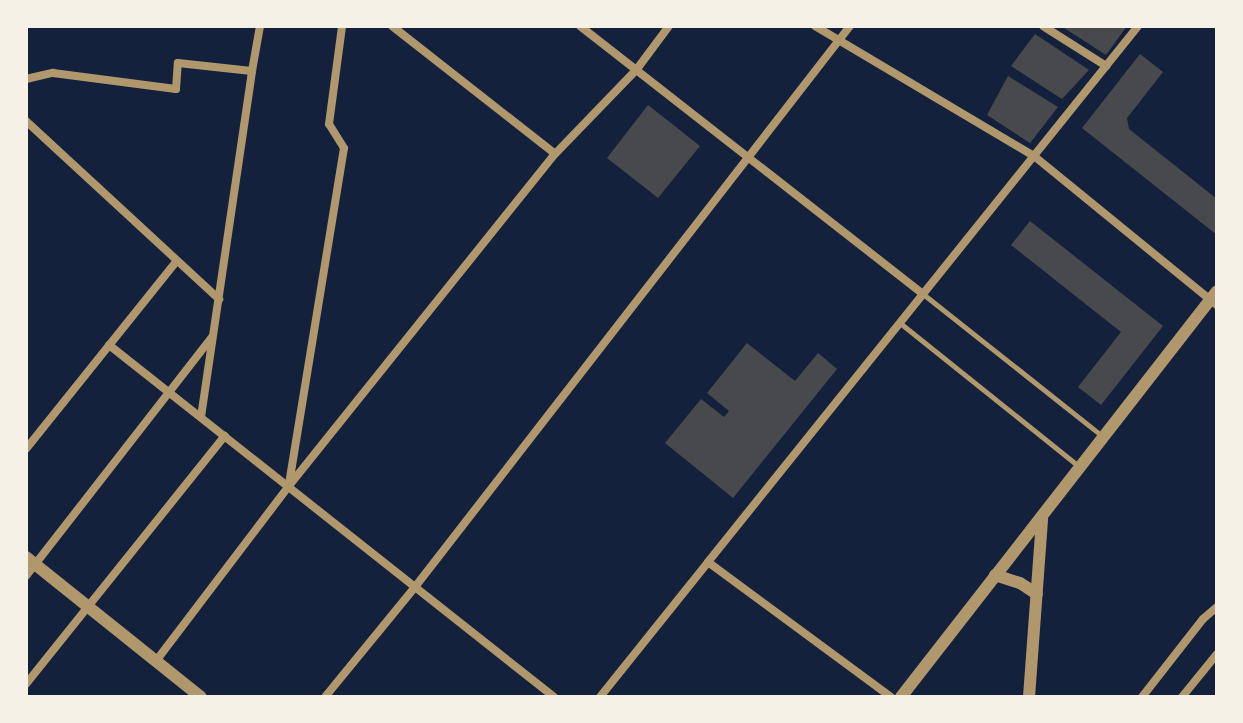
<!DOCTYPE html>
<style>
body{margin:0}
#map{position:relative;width:1243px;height:723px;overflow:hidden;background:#14213d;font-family:Jost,sans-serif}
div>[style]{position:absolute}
.building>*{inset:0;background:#48494c}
.service>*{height:5px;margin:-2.5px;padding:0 2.5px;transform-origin:2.5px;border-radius:2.5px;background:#b1986c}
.minor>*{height:8px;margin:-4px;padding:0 4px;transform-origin:4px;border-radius:4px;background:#b1986c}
.tertiary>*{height:12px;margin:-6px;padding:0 6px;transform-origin:6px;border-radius:6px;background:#b1986c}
span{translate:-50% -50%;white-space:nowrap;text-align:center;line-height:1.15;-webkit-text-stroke:6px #f6f1e7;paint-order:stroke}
.frame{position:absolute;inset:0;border:28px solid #f6f1e7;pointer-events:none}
</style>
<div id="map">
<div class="building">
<div style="clip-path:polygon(1061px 26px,1127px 26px,1106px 55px)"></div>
<div style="clip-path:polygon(1035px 34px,1089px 70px,1062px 99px,1011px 66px)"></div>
<div style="clip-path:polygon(1140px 54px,1163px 72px,1127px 118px,1129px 129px,1217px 199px,1217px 235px,1082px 128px)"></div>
<div style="clip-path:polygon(1008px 76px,1058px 107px,1030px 143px,987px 115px)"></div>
<div style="clip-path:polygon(648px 105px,700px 146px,658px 198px,607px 158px)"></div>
<div style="clip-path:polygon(1030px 221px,1163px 326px,1101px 405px,1078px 387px,1121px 332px,1011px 245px)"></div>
<div style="clip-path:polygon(747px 343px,795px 381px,818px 353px,837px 369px,733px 498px,665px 443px,701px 399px,724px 417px,729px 411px,707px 393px)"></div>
</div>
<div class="service">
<div style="left:923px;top:294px;width:228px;rotate:38.4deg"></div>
<div style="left:900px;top:323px;width:231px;rotate:38.7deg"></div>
</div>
<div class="minor">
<div style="left:392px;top:26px;width:207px;rotate:38.1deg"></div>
<div style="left:580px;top:26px;width:435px;rotate:38deg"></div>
<div style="left:815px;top:26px;width:255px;rotate:30.7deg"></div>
<div style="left:1034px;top:156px;width:236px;rotate:39.2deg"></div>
<div style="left:1043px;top:26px;width:75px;rotate:32.4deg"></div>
<div style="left:26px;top:79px;width:28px;rotate:-13deg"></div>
<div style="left:53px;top:73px;width:124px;rotate:7.4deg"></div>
<div style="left:176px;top:89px;width:26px;rotate:-86deg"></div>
<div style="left:178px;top:63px;width:74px;rotate:6.2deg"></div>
<div style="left:252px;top:71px;width:46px;rotate:-79.9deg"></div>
<div style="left:26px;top:121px;width:263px;rotate:42.7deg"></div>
<div style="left:109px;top:345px;width:567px;rotate:38.34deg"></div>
<div style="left:201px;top:417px;width:350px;rotate:-81.6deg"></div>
<div style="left:26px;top:449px;width:240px;rotate:-51.3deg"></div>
<div style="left:289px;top:484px;width:340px;rotate:-80.7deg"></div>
<div style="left:344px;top:148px;width:28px;rotate:-122deg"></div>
<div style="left:329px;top:124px;width:99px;rotate:-82.4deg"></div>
<div style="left:26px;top:576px;width:303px;rotate:-52.1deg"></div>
<div style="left:156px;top:661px;width:218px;rotate:-52.8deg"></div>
<div style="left:288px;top:487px;width:427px;rotate:-51.3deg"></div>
<div style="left:555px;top:154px;width:118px;rotate:-46deg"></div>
<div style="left:637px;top:69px;width:54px;rotate:-53.3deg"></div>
<div style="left:26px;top:684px;width:318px;rotate:-51.3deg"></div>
<div style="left:325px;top:697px;width:142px;rotate:-50.7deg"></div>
<div style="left:415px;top:587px;width:710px;rotate:-52.21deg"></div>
<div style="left:600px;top:697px;width:173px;rotate:-51.3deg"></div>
<div style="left:891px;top:697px;width:227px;rotate:-143.6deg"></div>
<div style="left:708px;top:562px;width:687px;rotate:-51.26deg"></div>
<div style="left:1142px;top:697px;width:99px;rotate:-52deg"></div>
<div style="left:1203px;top:619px;width:18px;rotate:-41deg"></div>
<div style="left:1182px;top:697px;width:55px;rotate:-50.9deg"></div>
</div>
<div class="tertiary">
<div style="left:26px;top:557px;width:224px;rotate:38.7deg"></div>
<div style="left:995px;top:575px;width:26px;rotate:18deg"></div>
<div style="left:1020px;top:583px;width:20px;rotate:33deg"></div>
<div style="left:901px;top:697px;width:514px;rotate:-52.11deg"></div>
<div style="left:1029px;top:697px;width:178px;rotate:-85.8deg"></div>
</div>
<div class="frame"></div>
</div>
